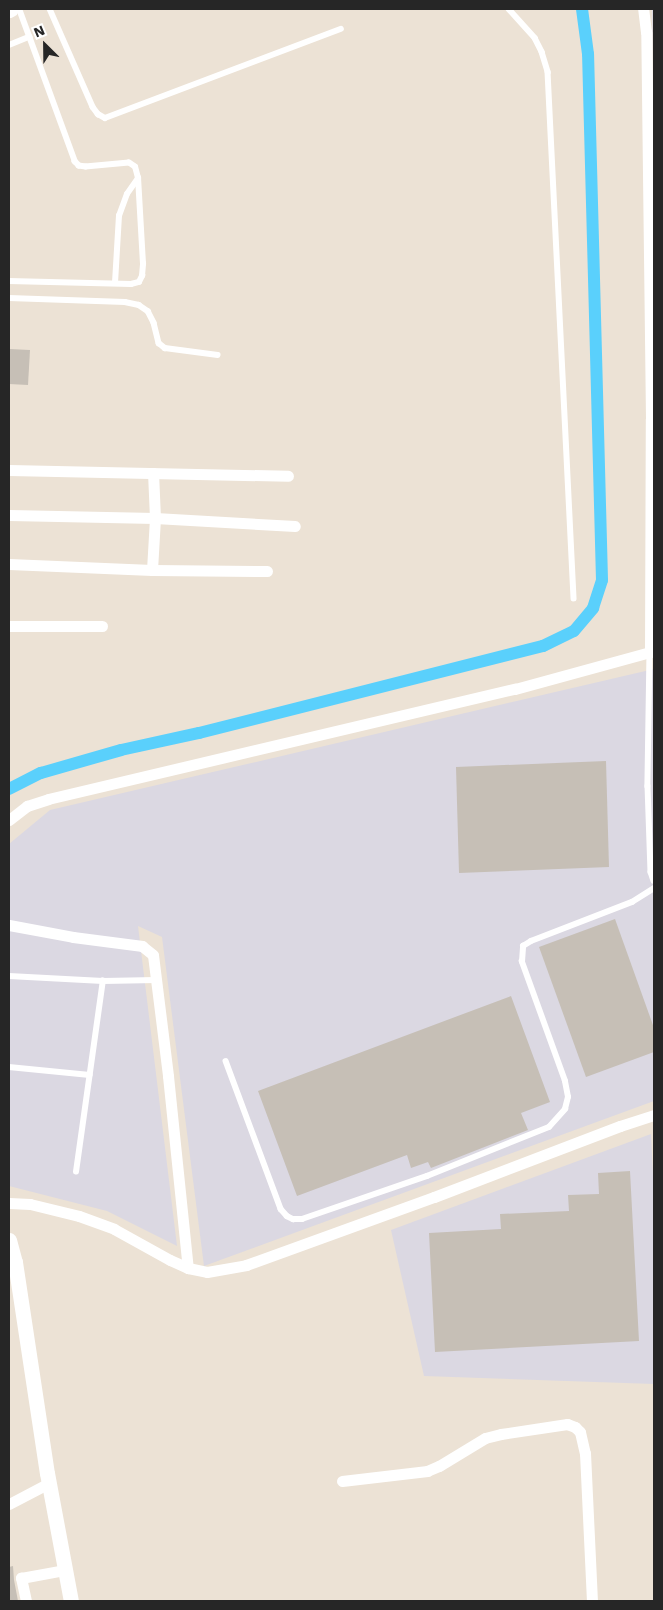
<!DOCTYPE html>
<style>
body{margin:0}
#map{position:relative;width:663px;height:1610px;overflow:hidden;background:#ece2d5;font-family:"Work Sans",sans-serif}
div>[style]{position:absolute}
.industrial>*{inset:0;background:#dbd8e2}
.canal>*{height:12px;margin:-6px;padding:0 6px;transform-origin:6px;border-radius:6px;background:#5ad0fc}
.building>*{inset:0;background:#c6bfb6}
.service>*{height:5.5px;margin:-2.75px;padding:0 2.75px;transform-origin:2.75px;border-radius:2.75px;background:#fff}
.minor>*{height:11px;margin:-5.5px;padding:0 5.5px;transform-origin:5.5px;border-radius:5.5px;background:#fff}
.tertiary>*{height:15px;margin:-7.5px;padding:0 7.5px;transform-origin:7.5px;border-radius:7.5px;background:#fff}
span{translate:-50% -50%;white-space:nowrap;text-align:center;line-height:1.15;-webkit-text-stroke:4.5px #fff;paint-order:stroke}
.frame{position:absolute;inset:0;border:10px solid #262626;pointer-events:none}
.north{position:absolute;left:20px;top:20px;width:50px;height:50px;-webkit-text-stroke:4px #fff;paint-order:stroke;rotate:337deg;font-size:14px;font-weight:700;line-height:20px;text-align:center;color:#262626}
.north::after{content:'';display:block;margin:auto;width:18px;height:22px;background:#262626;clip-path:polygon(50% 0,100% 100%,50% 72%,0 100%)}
</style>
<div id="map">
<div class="industrial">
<div style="clip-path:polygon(652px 9px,654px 9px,654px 124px)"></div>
<div style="clip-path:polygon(654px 669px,654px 1101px,204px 1266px,162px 937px,138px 926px,177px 1246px,107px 1211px,9px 1186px,9px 844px,50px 810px)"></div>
<div style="clip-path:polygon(651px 1134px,654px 1196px,654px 1384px,424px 1376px,391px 1230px)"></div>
</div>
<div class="canal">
<div style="left:9px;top:789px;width:36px;rotate:-27deg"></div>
<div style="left:41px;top:773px;width:83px;rotate:-16deg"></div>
<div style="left:121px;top:750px;width:80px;rotate:-12.3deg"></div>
<div style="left:199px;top:733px;width:355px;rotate:-14.2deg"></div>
<div style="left:543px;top:646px;width:34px;rotate:-26deg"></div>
<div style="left:574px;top:631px;width:30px;rotate:-50deg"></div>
<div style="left:593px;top:608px;width:29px;rotate:-72deg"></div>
<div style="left:602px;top:580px;width:526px;rotate:-91.52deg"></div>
<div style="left:588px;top:54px;width:45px;rotate:-97.6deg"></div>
</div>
<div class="building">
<div style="clip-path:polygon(9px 349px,30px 350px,28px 385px,9px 384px)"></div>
<div style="clip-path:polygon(606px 761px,609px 867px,459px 873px,456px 767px)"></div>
<div style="clip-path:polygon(615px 919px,654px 1028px,654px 1052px,586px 1077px,539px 947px)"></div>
<div style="clip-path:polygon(511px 996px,550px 1102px,521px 1113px,528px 1130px,431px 1168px,428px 1162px,411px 1168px,407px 1155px,297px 1196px,258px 1091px)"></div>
<div style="clip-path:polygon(630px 1171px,639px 1341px,435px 1352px,429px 1233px,501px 1229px,500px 1214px,569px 1211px,568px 1195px,599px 1194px,598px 1173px)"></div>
<div style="clip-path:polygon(13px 1566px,14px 1580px,18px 1601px,9px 1601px,9px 1567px)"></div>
</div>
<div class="service">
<div style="left:50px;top:9px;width:107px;rotate:66.3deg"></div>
<div style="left:93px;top:107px;width:9px;rotate:54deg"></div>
<div style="left:98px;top:114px;width:8px;rotate:30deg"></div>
<div style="left:105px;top:118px;width:252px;rotate:-20.7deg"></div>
<div style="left:509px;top:9px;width:39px;rotate:48deg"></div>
<div style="left:535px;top:38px;width:16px;rotate:63deg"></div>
<div style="left:542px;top:52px;width:21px;rotate:73deg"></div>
<div style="left:548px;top:72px;width:527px;rotate:87.17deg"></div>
<div style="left:9px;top:45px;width:22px;rotate:-22deg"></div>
<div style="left:9px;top:281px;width:122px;rotate:1.4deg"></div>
<div style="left:131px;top:284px;width:8px;rotate:-14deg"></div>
<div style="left:139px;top:282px;width:7px;rotate:-63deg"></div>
<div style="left:142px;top:276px;width:12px;rotate:-85deg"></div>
<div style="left:143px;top:264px;width:86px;rotate:-93.3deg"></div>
<div style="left:138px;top:178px;width:11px;rotate:-105deg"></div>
<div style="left:135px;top:167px;width:7px;rotate:-146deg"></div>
<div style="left:129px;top:163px;width:43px;rotate:174.7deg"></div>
<div style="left:86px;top:167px;width:7px;rotate:-172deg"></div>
<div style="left:79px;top:166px;width:6px;rotate:-135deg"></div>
<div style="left:75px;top:162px;width:163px;rotate:-110.1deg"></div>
<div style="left:115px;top:283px;width:67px;rotate:-86.6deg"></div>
<div style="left:119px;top:216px;width:23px;rotate:-70deg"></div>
<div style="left:127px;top:194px;width:19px;rotate:-55deg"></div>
<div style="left:9px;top:298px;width:116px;rotate:2deg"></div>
<div style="left:125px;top:302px;width:14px;rotate:12deg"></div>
<div style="left:139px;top:305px;width:11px;rotate:34deg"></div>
<div style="left:148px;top:311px;width:13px;rotate:63deg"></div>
<div style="left:154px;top:323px;width:21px;rotate:76deg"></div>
<div style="left:159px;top:343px;width:8px;rotate:40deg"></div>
<div style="left:165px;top:348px;width:53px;rotate:7.5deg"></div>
<div style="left:650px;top:652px;width:134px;rotate:90.9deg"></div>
<div style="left:648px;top:786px;width:86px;rotate:88deg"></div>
<div style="left:651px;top:872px;width:9px;rotate:72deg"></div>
<div style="left:9px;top:976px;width:94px;rotate:3deg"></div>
<div style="left:103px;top:981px;width:53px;rotate:-1.1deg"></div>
<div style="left:226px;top:1061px;width:158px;rotate:69.6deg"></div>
<div style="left:281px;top:1209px;width:9px;rotate:49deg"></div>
<div style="left:287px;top:1216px;width:7px;rotate:27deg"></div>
<div style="left:293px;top:1219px;width:9px"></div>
<div style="left:302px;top:1219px;width:132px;rotate:-19deg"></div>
<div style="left:427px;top:1176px;width:131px;rotate:-21.9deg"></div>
<div style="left:549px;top:1127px;width:24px;rotate:-48deg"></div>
<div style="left:565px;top:1109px;width:12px;rotate:-76deg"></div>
<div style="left:568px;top:1097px;width:16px;rotate:-101deg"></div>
<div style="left:565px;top:1081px;width:127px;rotate:-109.9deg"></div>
<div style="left:522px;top:962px;width:16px;rotate:-86deg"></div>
<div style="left:523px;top:946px;width:9px;rotate:-32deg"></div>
<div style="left:531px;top:941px;width:108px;rotate:-21.1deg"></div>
<div style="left:632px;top:902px;width:26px;rotate:-32deg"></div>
<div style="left:9px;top:1067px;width:81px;rotate:5.6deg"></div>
<div style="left:76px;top:1172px;width:193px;rotate:-82deg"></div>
</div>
<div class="minor">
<div style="left:9px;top:470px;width:279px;rotate:1.2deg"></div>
<div style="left:9px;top:515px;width:146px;rotate:1.2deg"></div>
<div style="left:155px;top:518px;width:140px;rotate:3.3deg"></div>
<div style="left:9px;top:564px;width:143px;rotate:2.4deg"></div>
<div style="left:152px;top:570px;width:115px;rotate:0.5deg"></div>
<div style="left:152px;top:570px;width:52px;rotate:-86.7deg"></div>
<div style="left:155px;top:518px;width:45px;rotate:-92.5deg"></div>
<div style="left:9px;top:626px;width:93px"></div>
<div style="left:9px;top:820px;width:23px;rotate:-38deg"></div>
<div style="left:27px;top:806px;width:22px;rotate:-18deg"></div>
<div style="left:48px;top:799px;width:480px;rotate:-13.3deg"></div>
<div style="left:515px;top:689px;width:140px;rotate:-15.3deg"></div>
<div style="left:650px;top:652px;width:233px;rotate:-89.8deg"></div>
<div style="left:651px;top:419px;width:387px;rotate:-90.7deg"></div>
<div style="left:646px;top:32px;width:23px;rotate:-97deg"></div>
<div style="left:9px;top:925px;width:65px;rotate:10.6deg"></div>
<div style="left:73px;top:937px;width:70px;rotate:7.4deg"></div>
<div style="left:142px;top:946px;width:14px;rotate:39deg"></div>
<div style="left:153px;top:955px;width:122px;rotate:82.9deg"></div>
<div style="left:168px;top:1076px;width:193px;rotate:84.1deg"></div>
<div style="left:9px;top:1203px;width:21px;rotate:3deg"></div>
<div style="left:30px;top:1204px;width:50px;rotate:13.8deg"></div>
<div style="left:79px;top:1216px;width:37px;rotate:20deg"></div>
<div style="left:114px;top:1229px;width:64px;rotate:29deg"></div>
<div style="left:170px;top:1260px;width:20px;rotate:24deg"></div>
<div style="left:188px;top:1268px;width:19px;rotate:12deg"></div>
<div style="left:207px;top:1272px;width:40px;rotate:-10deg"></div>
<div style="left:246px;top:1265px;width:200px;rotate:-19.9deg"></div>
<div style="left:434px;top:1197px;width:199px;rotate:-20.9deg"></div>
<div style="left:620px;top:1126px;width:36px;rotate:-18deg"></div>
<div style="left:342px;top:1481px;width:86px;rotate:-6.7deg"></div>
<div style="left:427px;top:1471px;width:13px;rotate:-23deg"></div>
<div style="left:439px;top:1466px;width:54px;rotate:-31.3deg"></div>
<div style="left:485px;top:1438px;width:16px;rotate:-14deg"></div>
<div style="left:501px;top:1434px;width:67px;rotate:-8.6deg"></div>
<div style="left:567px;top:1424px;width:9px;rotate:21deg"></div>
<div style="left:575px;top:1427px;width:7px;rotate:45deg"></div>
<div style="left:580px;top:1432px;width:22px;rotate:77deg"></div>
<div style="left:585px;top:1453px;width:148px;rotate:87.3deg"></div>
<div style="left:9px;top:1504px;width:45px;rotate:-27.7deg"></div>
<div style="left:26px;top:1601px;width:24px;rotate:-102deg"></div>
<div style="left:21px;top:1578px;width:45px;rotate:-10.3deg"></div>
</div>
<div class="tertiary">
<div style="left:9px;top:10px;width:2px;rotate:-27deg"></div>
<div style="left:9px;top:1240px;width:23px;rotate:75deg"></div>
<div style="left:15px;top:1262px;width:213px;rotate:81.4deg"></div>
<div style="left:47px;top:1473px;width:130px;rotate:79.4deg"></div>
</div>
<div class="frame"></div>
<div class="north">N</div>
</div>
